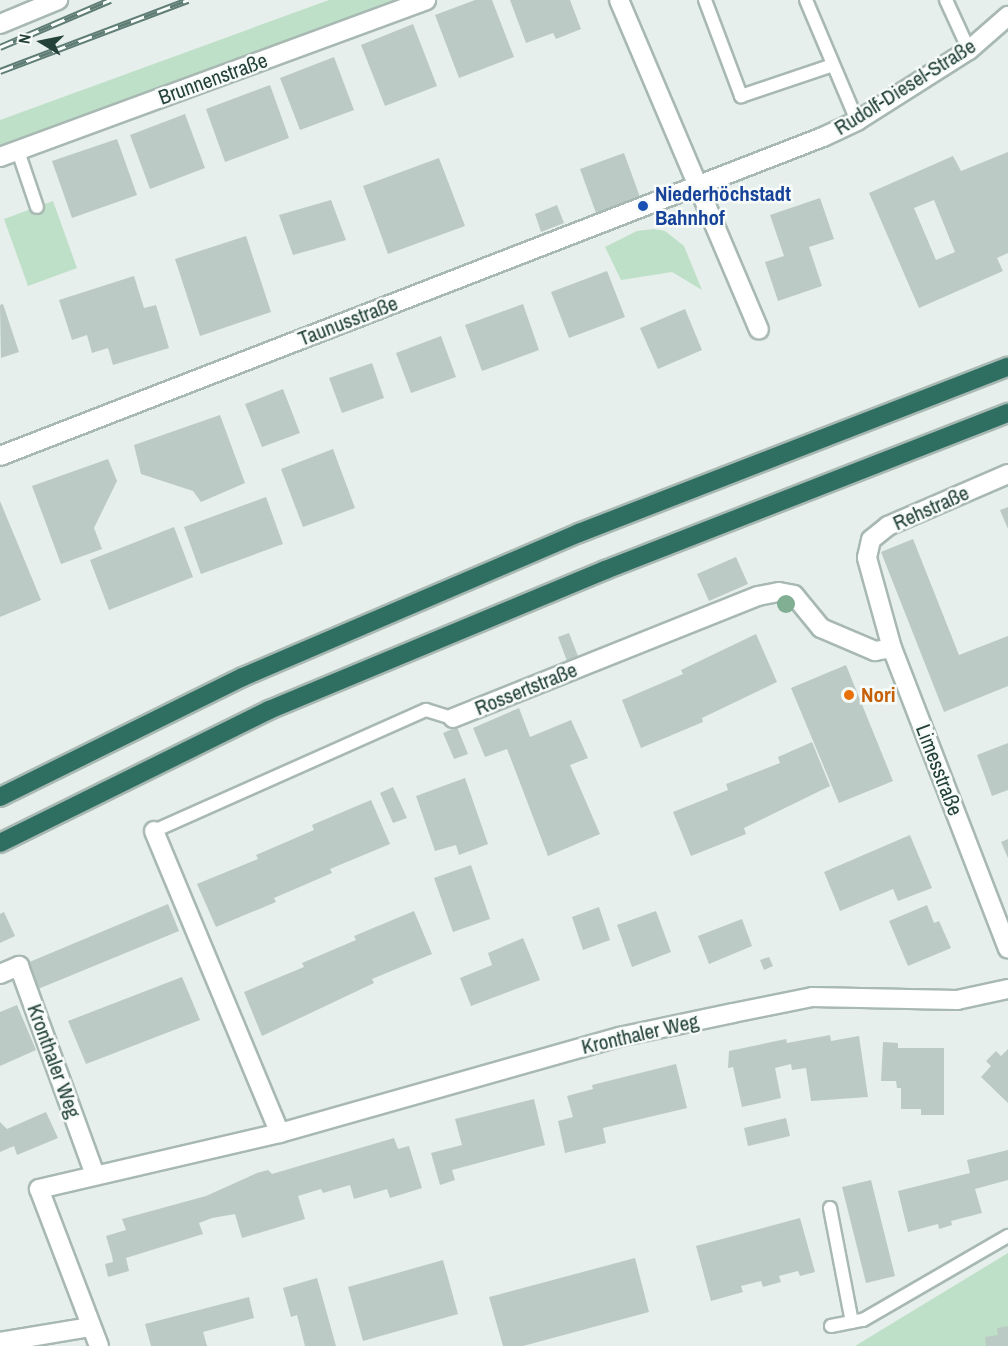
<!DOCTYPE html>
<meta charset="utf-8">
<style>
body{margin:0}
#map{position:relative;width:1008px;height:1346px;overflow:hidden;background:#e6efeb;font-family:"Archivo Narrow",sans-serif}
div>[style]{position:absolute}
.green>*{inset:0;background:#bfe0c8}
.building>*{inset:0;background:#bbcac4}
.roads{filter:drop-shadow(2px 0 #a8b8b2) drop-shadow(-2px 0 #a8b8b2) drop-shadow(0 2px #a8b8b2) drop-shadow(0 -2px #a8b8b2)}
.lane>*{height:12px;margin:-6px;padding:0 6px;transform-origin:6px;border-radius:6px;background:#fff}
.street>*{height:18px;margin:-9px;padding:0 9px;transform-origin:9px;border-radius:9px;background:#fff}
.highway>*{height:18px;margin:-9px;padding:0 9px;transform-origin:9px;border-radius:9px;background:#2f6f62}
.rail>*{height:7px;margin-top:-3.5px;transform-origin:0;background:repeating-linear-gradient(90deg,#f7fbf9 0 14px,#5f7d75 0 28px);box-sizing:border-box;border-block:2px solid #5f7d75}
.trees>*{width:18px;height:18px;margin:-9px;border-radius:50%;background:#80af93}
.dots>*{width:16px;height:16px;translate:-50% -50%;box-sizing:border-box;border:3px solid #f7fbf9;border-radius:50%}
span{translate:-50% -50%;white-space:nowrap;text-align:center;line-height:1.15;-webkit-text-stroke:5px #f7fbf9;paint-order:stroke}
.street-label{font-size:21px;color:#24423a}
.transit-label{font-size:21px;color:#164399;font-weight:700}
.left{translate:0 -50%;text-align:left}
.food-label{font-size:21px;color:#c56008;font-weight:700}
.north{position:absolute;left:12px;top:12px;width:60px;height:60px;-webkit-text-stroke:4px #f7fbf9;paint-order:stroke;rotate:280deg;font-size:16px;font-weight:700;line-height:24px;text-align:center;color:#24423a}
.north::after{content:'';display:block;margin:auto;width:21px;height:27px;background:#24423a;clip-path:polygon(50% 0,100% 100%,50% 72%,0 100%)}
</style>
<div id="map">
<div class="green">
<div style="clip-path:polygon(329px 0,396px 0,0 148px,0 120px)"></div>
<div style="clip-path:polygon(53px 201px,77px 268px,28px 286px,4px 219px)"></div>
<div style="clip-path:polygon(654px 229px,665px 231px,684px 246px,702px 290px,672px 272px,621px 280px,605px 247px,637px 231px)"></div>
<div style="clip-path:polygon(1008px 1253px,1008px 1346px,855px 1346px)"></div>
</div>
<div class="building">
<div style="clip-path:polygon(475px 0,492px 0,514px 57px,459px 78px,435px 15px)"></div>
<div style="clip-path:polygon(510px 0,570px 0,581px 29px,556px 39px,553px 33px,526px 43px)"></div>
<div style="clip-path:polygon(413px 24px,437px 86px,385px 106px,361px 45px)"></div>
<div style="clip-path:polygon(334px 57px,354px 110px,300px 130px,280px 78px)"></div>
<div style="clip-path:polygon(270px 85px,289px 138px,225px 162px,206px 109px)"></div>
<div style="clip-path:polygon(185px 114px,205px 168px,150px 189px,130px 135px)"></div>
<div style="clip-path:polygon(117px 139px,137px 195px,72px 218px,52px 161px)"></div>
<div style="clip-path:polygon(evenodd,1008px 152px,1008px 253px,997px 258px,1003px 271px,919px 308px,869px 193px,953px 156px,961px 171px,1008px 152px,934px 200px,955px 252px,936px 260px,914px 208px,934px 200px)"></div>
<div style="clip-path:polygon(624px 153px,640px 197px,596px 213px,580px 169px)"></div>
<div style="clip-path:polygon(439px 158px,465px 226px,388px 254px,363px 186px)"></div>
<div style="clip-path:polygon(820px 198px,834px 239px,809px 247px,822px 286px,778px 301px,765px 262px,784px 256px,770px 215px)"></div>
<div style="clip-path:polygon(331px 200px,346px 240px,293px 255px,279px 215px)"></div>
<div style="clip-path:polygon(557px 205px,564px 223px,541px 232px,535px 214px)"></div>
<div style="clip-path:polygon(246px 236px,271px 312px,200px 336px,175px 259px)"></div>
<div style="clip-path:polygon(607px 271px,625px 317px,569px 338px,551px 292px)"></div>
<div style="clip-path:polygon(134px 276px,144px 308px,156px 305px,169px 348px,113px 365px,108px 348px,92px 353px,87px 335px,72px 340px,59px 300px)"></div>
<div style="clip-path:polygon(3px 304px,19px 352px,1px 358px,0 305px)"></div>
<div style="clip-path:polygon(523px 304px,539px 350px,482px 371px,465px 325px)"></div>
<div style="clip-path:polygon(685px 309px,702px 350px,658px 369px,640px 328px)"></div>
<div style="clip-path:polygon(441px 336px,456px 377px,411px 393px,396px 353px)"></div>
<div style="clip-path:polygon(372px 363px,384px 398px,342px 413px,329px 378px)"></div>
<div style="clip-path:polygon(283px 389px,300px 433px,262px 447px,245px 404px)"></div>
<div style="clip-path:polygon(220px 415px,245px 483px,201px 502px,193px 491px,141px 474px,134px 445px)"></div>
<div style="clip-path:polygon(333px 449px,355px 508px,303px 527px,281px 469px)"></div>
<div style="clip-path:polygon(108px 459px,117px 481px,94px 528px,102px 549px,61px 564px,32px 486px)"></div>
<div style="clip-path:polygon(266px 497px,283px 544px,201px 574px,184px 527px)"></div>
<div style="clip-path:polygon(0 501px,41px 600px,0 617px)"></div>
<div style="clip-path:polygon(1008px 507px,1008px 529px,1000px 510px)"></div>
<div style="clip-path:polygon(174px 527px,193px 577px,109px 610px,90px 560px)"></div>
<div style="clip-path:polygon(913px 539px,959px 655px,1008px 636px,1008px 686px,944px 712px,881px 552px)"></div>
<div style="clip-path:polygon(736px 557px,748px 584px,709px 601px,697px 574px)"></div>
<div style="clip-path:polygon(569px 633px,578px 656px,567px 661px,558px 637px)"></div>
<div style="clip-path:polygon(756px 634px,777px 682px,702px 718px,703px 722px,641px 748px,622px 700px,683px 674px,681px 670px)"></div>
<div style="clip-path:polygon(846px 665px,893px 781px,839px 803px,791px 688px)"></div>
<div style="clip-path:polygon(519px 708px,530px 737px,571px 720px,588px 758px,570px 765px,600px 834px,548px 856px,507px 749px,485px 757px,473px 728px)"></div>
<div style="clip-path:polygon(457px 727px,468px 754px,454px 759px,443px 733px)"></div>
<div style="clip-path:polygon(812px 742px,830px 786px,744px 828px,746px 834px,691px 856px,673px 812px,728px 790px,726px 784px,780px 763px,778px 757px)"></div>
<div style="clip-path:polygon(1008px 743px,1008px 790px,992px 796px,977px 755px)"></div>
<div style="clip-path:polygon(465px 778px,488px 844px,459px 855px,456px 845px,435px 851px,416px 796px)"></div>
<div style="clip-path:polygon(393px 787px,407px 818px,393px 823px,380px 793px)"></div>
<div style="clip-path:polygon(371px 800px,390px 844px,330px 869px,332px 873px,274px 898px,276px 902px,216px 927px,197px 884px,258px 859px,256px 855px,314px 830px,312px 825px)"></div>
<div style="clip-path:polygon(910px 835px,932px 888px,898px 901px,893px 889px,840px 911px,824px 872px)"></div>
<div style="clip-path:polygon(1008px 839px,1008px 858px,1001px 842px)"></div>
<div style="clip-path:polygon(471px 865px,490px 919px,453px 932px,434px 878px)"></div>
<div style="clip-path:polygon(168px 904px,179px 931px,38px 989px,27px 963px)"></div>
<div style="clip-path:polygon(927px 905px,934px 923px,939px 921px,951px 948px,908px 966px,889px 921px)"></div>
<div style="clip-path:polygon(599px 907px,610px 940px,583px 950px,572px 917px)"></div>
<div style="clip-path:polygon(414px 911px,432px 954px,372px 979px,374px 983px,262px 1036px,244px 992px,304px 967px,302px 963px,356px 940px,354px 936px)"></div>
<div style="clip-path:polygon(656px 911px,671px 952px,632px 967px,617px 925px)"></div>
<div style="clip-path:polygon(4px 912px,15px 936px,0 943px,0 914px)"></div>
<div style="clip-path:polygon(742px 919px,752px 946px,709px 964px,698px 936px)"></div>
<div style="clip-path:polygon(523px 938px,540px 980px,471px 1006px,460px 978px,492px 965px,488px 953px)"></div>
<div style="clip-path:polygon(769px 957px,773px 966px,764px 970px,760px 960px)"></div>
<div style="clip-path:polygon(182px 977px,200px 1020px,86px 1064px,68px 1021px)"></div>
<div style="clip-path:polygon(17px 1005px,36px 1050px,0 1066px,0 1012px)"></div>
<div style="clip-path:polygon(830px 1035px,831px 1041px,859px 1036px,868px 1097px,811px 1101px,806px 1068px,792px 1070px,791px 1064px,775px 1068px,781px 1098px,742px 1107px,733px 1067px,728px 1068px,729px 1051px,786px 1039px,787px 1043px)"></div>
<div style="clip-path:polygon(883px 1042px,898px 1043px,898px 1048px,944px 1048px,944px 1115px,921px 1115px,921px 1109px,901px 1109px,901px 1088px,897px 1088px,896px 1081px,881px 1081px)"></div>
<div style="clip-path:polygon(1008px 1049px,1008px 1103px,981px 1077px,991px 1066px,986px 1061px,996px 1051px,1001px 1056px)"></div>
<div style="clip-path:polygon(676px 1064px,687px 1108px,603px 1128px,606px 1143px,565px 1153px,558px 1121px,573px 1117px,567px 1096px,593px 1089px,592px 1085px)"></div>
<div style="clip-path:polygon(534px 1099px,545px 1145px,452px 1170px,455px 1180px,440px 1185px,431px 1153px,462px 1145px,455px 1119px)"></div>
<div style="clip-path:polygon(46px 1112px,58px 1138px,17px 1155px,14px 1146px,0 1152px,0 1122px,7px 1129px)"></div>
<div style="clip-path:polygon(786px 1118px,790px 1136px,748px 1146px,744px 1128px)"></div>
<div style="clip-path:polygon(394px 1138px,398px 1149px,409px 1146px,422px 1188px,390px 1198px,387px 1189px,354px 1199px,350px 1185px,323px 1193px,321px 1189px,298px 1196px,305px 1219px,242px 1238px,235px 1214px,212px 1218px,199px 1223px,203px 1234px,126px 1258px,129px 1271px,108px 1277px,105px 1264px,113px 1262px,112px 1256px,106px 1236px,126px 1230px,122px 1219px,206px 1196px,257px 1173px,268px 1170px,272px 1174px)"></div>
<div style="clip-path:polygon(1008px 1150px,1008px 1180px,975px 1189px,982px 1213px,951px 1221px,952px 1225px,939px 1229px,938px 1224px,908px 1232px,898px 1191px,970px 1173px,967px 1160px)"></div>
<div style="clip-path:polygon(871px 1180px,895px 1276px,866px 1283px,842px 1187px)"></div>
<div style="clip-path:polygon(800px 1218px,815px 1272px,800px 1276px,798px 1271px,779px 1276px,781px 1282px,763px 1287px,761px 1281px,741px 1286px,743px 1292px,711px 1301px,696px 1246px)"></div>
<div style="clip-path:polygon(635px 1258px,649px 1312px,523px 1346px,503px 1346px,489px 1297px)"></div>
<div style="clip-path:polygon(443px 1260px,458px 1314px,363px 1341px,348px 1287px)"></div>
<div style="clip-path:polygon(317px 1278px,336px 1346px,305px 1346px,297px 1315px,291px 1317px,283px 1288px)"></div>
<div style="clip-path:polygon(249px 1297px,254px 1318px,203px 1332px,207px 1346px,151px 1346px,145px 1324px)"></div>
<div style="clip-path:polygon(1008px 1326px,1008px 1346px,986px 1346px,985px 1337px,998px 1335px,997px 1328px)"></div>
</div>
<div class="roads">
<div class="lane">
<div style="left:705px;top:0;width:103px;rotate:69.4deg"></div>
<div style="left:741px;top:96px;width:97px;rotate:-18.6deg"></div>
<div style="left:806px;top:0;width:131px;rotate:67.1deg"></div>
<div style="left:946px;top:0;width:55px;rotate:65.3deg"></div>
<div style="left:18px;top:151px;width:59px;rotate:71.3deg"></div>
<div style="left:154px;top:831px;width:298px;rotate:-24deg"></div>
<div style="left:426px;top:710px;width:28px;rotate:17deg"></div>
<div style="left:830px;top:1208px;width:116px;rotate:79.1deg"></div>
<div style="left:831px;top:1326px;width:33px;rotate:-11deg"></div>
<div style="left:863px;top:1320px;width:168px;rotate:-30.1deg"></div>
</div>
<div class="street">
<div style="left:619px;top:0;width:358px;rotate:67deg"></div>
<div style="left:0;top:24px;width:63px;rotate:-22.5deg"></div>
<div style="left:0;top:157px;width:454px;rotate:-20.2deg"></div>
<div style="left:0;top:456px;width:883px;rotate:-21.19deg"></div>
<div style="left:823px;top:137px;width:38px;rotate:-25deg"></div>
<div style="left:857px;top:121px;width:133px;rotate:-32.4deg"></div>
<div style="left:969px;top:50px;width:52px;rotate:-41.1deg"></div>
<div style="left:1008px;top:474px;width:131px;rotate:156.6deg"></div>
<div style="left:888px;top:526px;width:22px;rotate:141deg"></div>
<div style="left:871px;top:540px;width:18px;rotate:103deg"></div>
<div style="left:867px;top:558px;width:93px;rotate:74.5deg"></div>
<div style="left:892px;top:648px;width:322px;rotate:68.9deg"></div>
<div style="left:453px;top:718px;width:328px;rotate:-21.8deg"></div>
<div style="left:758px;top:596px;width:21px;rotate:-11deg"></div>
<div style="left:779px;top:592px;width:15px;rotate:11deg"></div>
<div style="left:794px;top:595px;width:43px;rotate:50.7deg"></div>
<div style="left:821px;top:628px;width:59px;rotate:23.1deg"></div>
<div style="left:875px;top:651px;width:17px;rotate:-10deg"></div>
<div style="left:154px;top:831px;width:327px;rotate:67.4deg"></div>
<div style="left:0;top:974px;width:21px;rotate:-23deg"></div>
<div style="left:19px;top:966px;width:222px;rotate:70deg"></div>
<div style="left:0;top:1342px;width:92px;rotate:-9.4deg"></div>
<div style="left:99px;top:1346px;width:168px;rotate:-110.9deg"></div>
<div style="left:39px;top:1189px;width:247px;rotate:-13.1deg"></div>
<div style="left:280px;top:1133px;width:352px;rotate:-15.8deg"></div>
<div style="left:619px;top:1037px;width:116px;rotate:-11.9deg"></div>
<div style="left:733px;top:1013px;width:81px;rotate:-11.4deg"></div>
<div style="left:812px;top:997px;width:145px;rotate:1.2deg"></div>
<div style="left:957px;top:1000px;width:52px;rotate:-12.2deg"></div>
</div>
<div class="highway">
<div style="left:0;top:797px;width:271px;rotate:-26.3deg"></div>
<div style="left:243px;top:677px;width:366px;rotate:-23.2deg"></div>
<div style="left:579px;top:533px;width:460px;rotate:-21.2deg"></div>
<div style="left:0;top:843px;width:300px;rotate:-26.3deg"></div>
<div style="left:269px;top:710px;width:364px;rotate:-22.6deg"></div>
<div style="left:605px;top:570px;width:433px;rotate:-21.3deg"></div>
</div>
</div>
<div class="rail">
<div style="left:0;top:47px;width:120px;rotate:-23.1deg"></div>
<div style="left:0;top:71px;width:201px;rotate:-20.7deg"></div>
</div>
<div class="trees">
<div style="left:786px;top:604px"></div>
</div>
<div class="dots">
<div style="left:643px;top:206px;background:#1a4fb4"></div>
<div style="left:849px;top:695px;background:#e8710a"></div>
</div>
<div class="street-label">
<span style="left:213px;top:79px;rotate:-20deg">Brunnenstraße</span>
<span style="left:905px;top:87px;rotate:-32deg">Rudolf-Diesel-Straße</span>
<span style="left:348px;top:321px;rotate:-21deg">Taunusstraße</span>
<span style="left:931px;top:508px;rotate:-24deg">Rehstraße</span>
<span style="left:526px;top:689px;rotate:-22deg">Rossertstraße</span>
<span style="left:939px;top:770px;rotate:69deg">Limesstraße</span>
<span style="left:640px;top:1034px;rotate:-13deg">Kronthaler Weg</span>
<span style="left:54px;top:1061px;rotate:70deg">Kronthaler Weg</span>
</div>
<div class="transit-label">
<span class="left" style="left:655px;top:206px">Niederhöchstadt<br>Bahnhof</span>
</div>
<div class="food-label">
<span class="left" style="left:861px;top:695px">Nori</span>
</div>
<div class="north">N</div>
</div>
